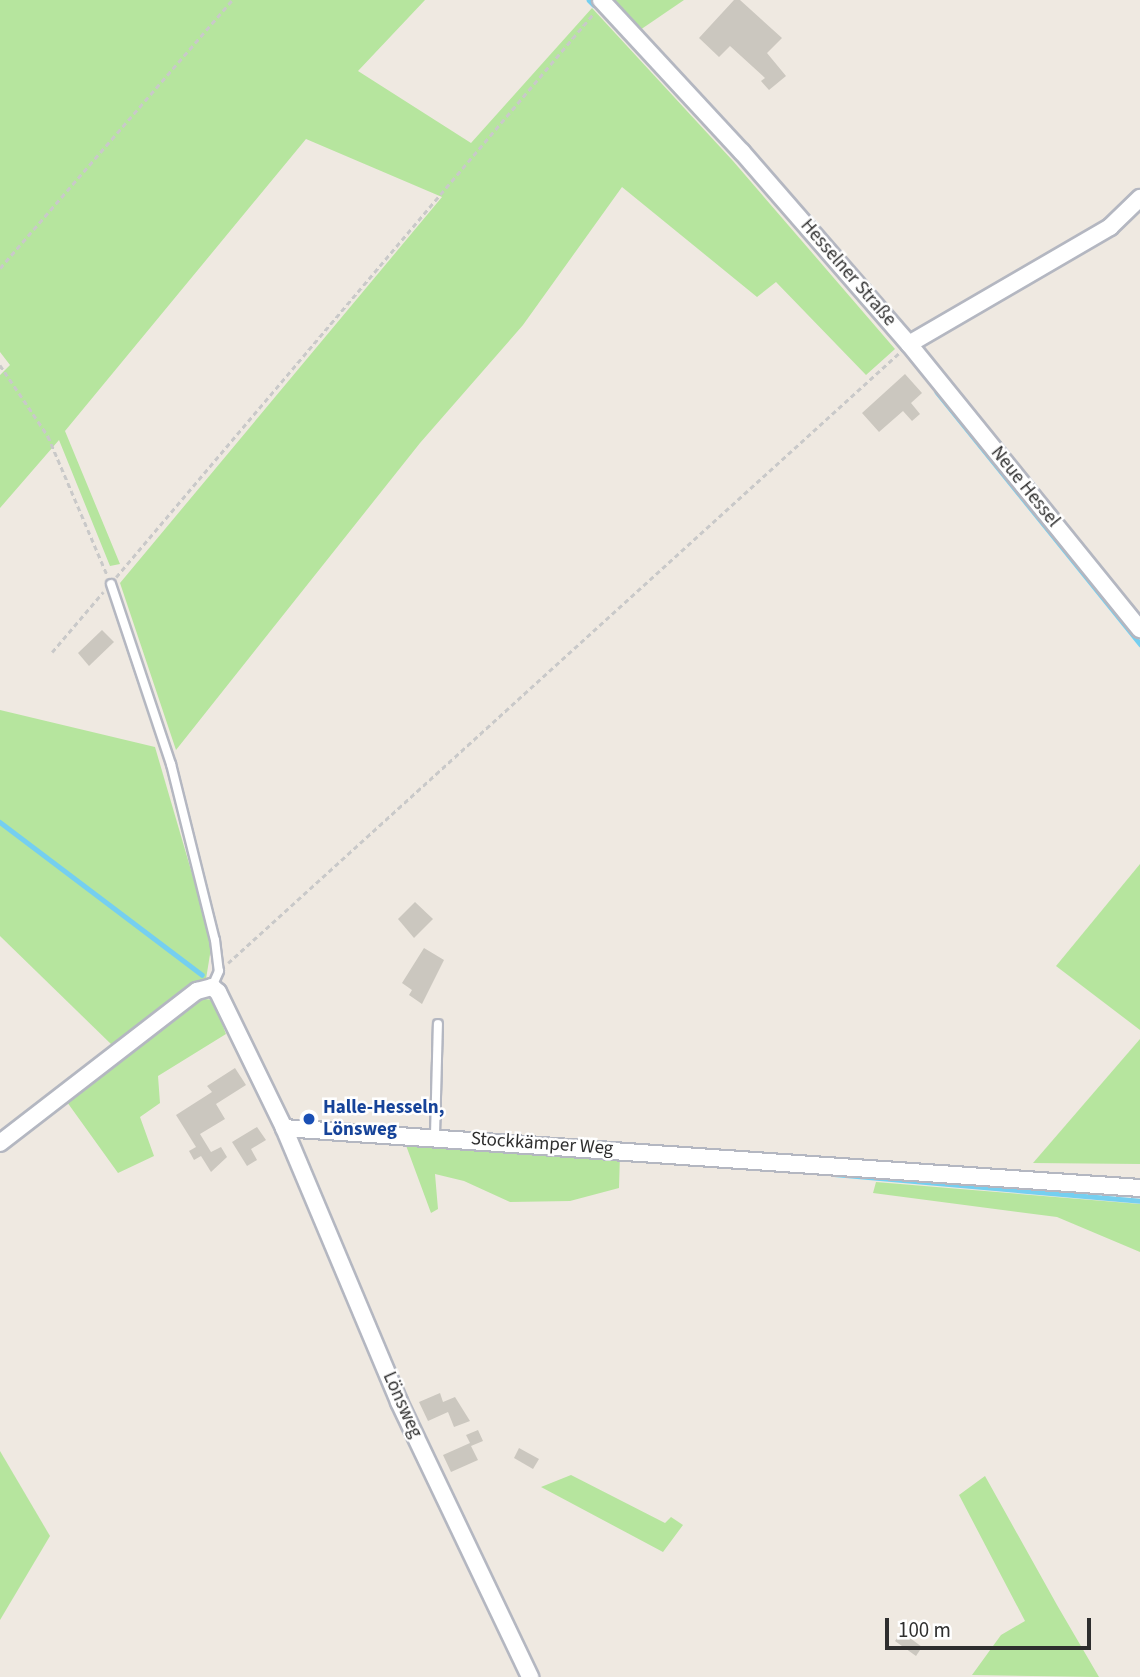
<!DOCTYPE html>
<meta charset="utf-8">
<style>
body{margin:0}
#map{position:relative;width:1140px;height:1677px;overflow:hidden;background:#efe9e1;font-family:"Source Sans 3",sans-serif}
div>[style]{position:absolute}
.green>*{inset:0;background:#b6e59e}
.stream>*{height:4.5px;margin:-2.25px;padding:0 2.25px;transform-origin:2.25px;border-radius:2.25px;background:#75cff0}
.building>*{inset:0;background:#cbc7bf}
.path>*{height:2.5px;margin-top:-1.25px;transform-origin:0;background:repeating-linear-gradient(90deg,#c9c9c9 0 5px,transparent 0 8.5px)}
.roads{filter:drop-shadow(2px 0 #b4b7c1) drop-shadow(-2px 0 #b4b7c1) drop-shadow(0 2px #b4b7c1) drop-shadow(0 -2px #b4b7c1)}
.lane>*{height:8px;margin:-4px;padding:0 4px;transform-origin:4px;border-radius:4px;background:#fff}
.street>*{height:16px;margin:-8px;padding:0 8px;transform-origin:8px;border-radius:8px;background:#fff}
.dots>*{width:19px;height:19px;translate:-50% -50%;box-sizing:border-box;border:4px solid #fff;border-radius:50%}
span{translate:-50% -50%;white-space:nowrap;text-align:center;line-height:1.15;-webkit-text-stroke:5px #fff;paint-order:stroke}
.street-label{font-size:19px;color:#2e2e2e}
.transit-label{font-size:19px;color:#164399;font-weight:700}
.left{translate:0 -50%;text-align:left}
.scale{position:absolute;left:885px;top:1618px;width:206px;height:32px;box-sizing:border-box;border:4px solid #2e2e2e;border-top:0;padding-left:9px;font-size:21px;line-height:24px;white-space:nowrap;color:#2e2e2e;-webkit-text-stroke:5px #fff;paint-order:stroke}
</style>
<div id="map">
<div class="green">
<div style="clip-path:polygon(0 0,425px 0,358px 71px,471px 143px,592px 8px,733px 161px,895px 349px,866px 375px,776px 282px,757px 297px,622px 187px,523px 325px,420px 443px,176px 750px,120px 583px,442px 197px,306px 139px,65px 431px,120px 564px,110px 566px,59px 440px,0 508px,0 375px,10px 365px,0 352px)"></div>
<div style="clip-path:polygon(613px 0,684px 0,640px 30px)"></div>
<div style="clip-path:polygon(0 710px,155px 747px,212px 942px,206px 979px,113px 1046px,0 936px)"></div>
<div style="clip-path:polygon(1140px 864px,1140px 1030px,1056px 966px)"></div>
<div style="clip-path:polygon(197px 998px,213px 1000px,226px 1034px,158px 1076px,160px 1103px,140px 1117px,154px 1156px,118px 1173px,67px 1102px)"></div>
<div style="clip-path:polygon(1140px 1039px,1140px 1164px,1033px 1163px)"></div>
<div style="clip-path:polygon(404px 1140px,620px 1154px,619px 1188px,570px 1201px,510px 1202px,464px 1181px,435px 1174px,438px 1209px,431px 1213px)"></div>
<div style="clip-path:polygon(876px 1182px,1140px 1204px,1140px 1252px,1057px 1217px,873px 1193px)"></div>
<div style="clip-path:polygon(0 1451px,50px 1536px,0 1620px)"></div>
<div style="clip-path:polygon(571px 1475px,665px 1523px,671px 1517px,683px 1525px,663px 1552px,541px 1487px)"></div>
<div style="clip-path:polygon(985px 1476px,1057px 1605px,1099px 1677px,972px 1675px,1001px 1635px,1025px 1621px,959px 1495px)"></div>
</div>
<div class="stream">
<div style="left:589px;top:0;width:7px;rotate:45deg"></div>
<div style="left:937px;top:392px;width:324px;rotate:51.1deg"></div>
<div style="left:0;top:822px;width:253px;rotate:37.1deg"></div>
<div style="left:834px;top:1174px;width:307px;rotate:5deg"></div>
</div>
<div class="building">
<div style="clip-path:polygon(734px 0,740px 0,782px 38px,767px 53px,786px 76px,769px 90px,761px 81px,765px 78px,730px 46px,719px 57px,699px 38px)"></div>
<div style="clip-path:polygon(905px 374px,922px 393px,911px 403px,920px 414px,912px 421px,903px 411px,879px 432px,862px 413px)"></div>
<div style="clip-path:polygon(102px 630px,114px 642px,89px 666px,78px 653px)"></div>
<div style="clip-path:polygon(415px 902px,433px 919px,414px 938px,398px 919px)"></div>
<div style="clip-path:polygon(424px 948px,444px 960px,422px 1004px,409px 995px,412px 990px,402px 983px)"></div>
<div style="clip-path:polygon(235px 1068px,246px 1085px,216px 1104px,225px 1119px,200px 1134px,211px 1152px,221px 1147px,227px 1157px,211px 1172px,201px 1156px,194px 1160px,189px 1151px,196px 1147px,176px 1115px,212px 1092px,207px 1086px)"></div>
<div style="clip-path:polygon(257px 1127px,266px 1140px,251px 1149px,257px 1160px,247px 1166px,232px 1142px)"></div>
<div style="clip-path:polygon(440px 1393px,443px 1402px,455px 1397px,470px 1421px,454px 1427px,448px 1412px,428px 1421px,419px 1402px)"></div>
<div style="clip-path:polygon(478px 1430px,483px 1441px,471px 1446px,478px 1460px,451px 1472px,443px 1455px,470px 1443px,466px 1435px)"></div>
<div style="clip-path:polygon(519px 1448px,539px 1459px,533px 1469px,514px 1458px)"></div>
<div style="clip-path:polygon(902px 1632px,922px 1647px,916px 1656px,895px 1641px)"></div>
</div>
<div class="path">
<div style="left:0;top:268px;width:354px;rotate:-49.1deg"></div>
<div style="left:0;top:365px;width:86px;rotate:55.9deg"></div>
<div style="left:48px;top:436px;width:150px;rotate:66.9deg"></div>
<div style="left:116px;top:577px;width:739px;rotate:-49.72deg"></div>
<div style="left:52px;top:652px;width:79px;rotate:-49.6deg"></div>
<div style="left:228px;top:963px;width:907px;rotate:-42.27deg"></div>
</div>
<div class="roads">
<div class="lane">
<div style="left:111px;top:584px;width:190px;rotate:71.6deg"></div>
<div style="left:171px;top:764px;width:181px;rotate:76deg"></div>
<div style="left:215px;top:940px;width:31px;rotate:83deg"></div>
<div style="left:219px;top:971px;width:17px;rotate:114deg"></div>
<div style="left:435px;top:1135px;width:111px;rotate:-88.5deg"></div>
</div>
<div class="street">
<div style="left:601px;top:0;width:207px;rotate:47.2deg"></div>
<div style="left:742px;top:152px;width:254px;rotate:49deg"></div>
<div style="left:909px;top:344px;width:367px;rotate:51deg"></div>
<div style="left:909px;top:344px;width:233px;rotate:-30.2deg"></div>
<div style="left:1110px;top:227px;width:42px;rotate:-44deg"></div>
<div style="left:284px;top:1128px;width:858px;rotate:4.01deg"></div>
<div style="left:0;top:1143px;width:249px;rotate:-37.7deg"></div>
<div style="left:197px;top:991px;width:16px;rotate:-15deg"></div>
<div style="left:212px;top:987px;width:8px;rotate:40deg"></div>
<div style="left:218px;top:992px;width:151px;rotate:64.1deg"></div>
<div style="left:284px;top:1128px;width:297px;rotate:67.2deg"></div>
<div style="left:399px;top:1402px;width:305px;rotate:64.5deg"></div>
</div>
</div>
<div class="dots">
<div style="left:309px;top:1119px;background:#1a4fb4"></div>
</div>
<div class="street-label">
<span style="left:848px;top:273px;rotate:49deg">Hesselner Straße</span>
<span style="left:1025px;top:487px;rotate:51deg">Neue Hessel</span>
<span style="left:542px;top:1144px;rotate:4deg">Stockkämper Weg</span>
<span style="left:402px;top:1405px;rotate:66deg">Lönsweg</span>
</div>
<div class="transit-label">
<span class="left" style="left:323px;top:1119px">Halle-Hesseln,<br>Lönsweg</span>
</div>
<div class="scale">100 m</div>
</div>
